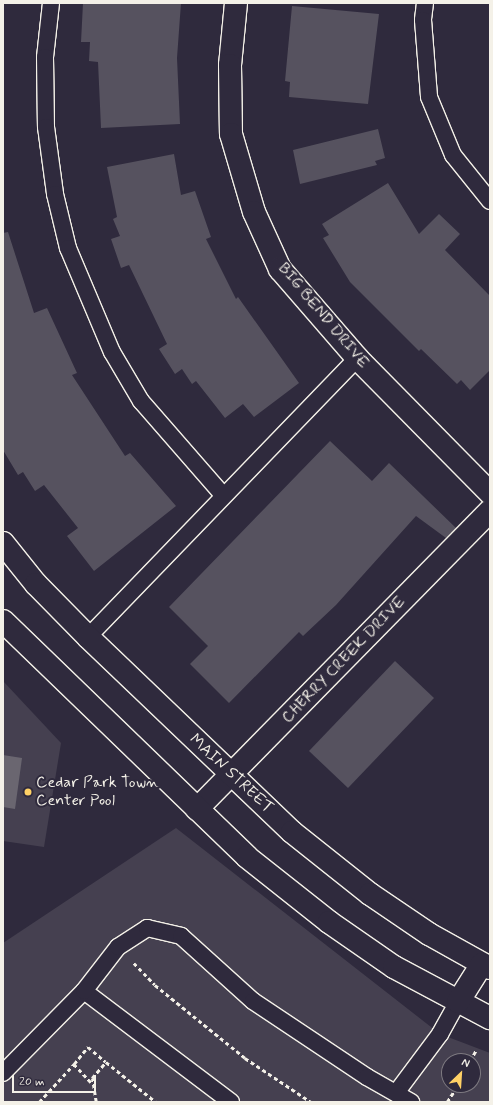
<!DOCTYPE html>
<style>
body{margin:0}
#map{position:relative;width:493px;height:1105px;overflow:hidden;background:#2f2a3d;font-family:Mynerve,sans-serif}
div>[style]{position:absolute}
.green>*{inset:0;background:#454050}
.water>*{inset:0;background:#6a6670}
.building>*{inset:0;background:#56525f}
.path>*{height:2.5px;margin-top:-1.25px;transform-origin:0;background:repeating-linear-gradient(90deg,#f4f1e8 0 4px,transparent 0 7px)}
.roads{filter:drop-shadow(1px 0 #f4f1e8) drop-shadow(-1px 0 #f4f1e8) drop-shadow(0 1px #f4f1e8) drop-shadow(0 -1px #f4f1e8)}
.lane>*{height:16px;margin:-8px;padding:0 8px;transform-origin:8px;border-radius:8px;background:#2f2a3d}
.street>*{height:22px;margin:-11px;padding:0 11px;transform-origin:11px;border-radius:11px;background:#2f2a3d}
.secondary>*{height:22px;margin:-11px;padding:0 11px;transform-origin:11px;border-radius:11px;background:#2f2a3d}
.dots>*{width:11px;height:11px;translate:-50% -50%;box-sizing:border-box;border:2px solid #2f2a3d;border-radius:50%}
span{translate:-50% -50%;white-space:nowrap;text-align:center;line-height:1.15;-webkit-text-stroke:4px #2f2a3d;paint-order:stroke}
.street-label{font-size:16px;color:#f4f1e8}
.poi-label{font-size:16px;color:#f4f1e8}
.left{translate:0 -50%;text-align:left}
.frame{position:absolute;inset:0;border:4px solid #f4f1e8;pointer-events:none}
.north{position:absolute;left:441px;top:1053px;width:40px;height:40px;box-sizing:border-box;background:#2f2a3d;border:1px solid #7e7a81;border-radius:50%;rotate:25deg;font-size:11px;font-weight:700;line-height:16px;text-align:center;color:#f4f1e8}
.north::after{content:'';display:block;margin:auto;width:14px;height:18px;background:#ffd166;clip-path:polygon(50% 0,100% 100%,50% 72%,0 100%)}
.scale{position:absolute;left:12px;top:1075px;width:84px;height:18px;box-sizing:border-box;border:2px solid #f4f1e8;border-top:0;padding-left:5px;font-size:12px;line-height:14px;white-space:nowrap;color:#f4f1e8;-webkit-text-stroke:3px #2f2a3d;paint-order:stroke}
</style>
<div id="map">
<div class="green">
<div style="clip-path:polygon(3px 681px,61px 743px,44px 847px,3px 841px)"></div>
<div style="clip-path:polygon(evenodd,176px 828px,440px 1034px,490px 1053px,490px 1102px,3px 1102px,3px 943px,176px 828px,449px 1061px,473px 1061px,473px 1085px,449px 1085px,449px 1061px)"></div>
</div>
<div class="water">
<div style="clip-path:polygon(3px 755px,22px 758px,15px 809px,3px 807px)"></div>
</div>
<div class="building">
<div style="clip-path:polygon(83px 3px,181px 3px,177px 58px,180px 124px,101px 128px,98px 62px,89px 61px,90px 42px,81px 42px)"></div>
<div style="clip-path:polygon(292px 6px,379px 14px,368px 104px,289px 97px,290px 82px,285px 81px)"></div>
<div style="clip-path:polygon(378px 129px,385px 158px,375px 161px,377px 165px,300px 184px,293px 150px)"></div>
<div style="clip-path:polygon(174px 154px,181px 195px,195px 191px,211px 237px,206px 239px,236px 299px,238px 297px,299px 383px,254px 417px,243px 404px,225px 418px,196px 381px,192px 384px,182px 369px,175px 374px,159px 349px,167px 344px,129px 265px,121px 268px,111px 239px,120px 236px,113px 219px,117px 217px,107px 167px)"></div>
<div style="clip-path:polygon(388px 183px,419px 234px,439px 214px,460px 234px,445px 250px,490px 296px,490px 370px,470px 390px,461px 380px,457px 384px,421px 349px,419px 351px,350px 282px,323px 238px,329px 235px,322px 224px)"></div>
<div style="clip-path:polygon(8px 232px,34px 313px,47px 308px,77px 373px,72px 375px,125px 456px,130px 453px,176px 506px,94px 571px,67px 536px,78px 528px,44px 485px,35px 491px,23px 472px,18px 475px,3px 450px,3px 233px)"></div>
<div style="clip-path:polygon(330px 441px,372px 481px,389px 463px,456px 528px,446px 538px,416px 516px,336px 605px,303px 636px,299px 632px,229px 703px,190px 664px,208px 646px,169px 607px)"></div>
<div style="clip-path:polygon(395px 661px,434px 698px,348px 788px,309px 751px)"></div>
</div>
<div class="path">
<div style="left:134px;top:963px;width:30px;rotate:46deg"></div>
<div style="left:155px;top:985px;width:116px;rotate:39deg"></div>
<div style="left:245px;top:1058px;width:79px;rotate:33.7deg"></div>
<div style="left:470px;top:1061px;width:13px;rotate:-61deg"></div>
<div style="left:74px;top:1064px;width:22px;rotate:-51deg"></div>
<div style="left:88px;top:1047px;width:23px;rotate:40deg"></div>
<div style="left:39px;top:1102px;width:52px;rotate:-47.4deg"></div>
<div style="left:74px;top:1064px;width:25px;rotate:47deg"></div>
<div style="left:96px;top:1102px;width:24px;rotate:-99deg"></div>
<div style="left:92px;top:1078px;width:21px;rotate:-49deg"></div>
<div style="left:106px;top:1062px;width:64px;rotate:38.7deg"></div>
<div style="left:447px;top:1102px;width:20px;rotate:-57deg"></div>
</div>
<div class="roads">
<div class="lane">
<div style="left:51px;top:3px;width:54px;rotate:96.3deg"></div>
<div style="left:45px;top:57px;width:70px;rotate:89.2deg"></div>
<div style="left:46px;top:127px;width:68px;rotate:82.3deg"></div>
<div style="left:55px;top:194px;width:56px;rotate:76.5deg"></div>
<div style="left:68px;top:248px;width:113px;rotate:67.1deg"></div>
<div style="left:112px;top:352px;width:57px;rotate:59.4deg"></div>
<div style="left:141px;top:401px;width:125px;rotate:48.9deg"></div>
<div style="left:425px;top:3px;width:17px;rotate:97deg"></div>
<div style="left:423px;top:20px;width:77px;rotate:85.5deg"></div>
<div style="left:429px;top:97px;width:63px;rotate:67.5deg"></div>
<div style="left:453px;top:155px;width:59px;rotate:51.2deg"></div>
<div style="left:88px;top:637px;width:388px;rotate:-46deg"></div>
<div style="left:3px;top:1073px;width:115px;rotate:-45.4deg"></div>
<div style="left:396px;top:1093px;width:74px;rotate:-53.3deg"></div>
<div style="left:440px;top:1034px;width:37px;rotate:-61deg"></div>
<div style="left:231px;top:1102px;width:184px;rotate:-142.9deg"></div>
<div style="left:84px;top:991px;width:56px;rotate:-52.3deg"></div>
<div style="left:118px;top:947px;width:35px;rotate:-33deg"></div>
<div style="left:147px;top:928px;width:35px;rotate:13deg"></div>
<div style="left:181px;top:936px;width:97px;rotate:42.1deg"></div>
<div style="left:253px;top:1001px;width:137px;rotate:33.7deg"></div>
<div style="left:367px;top:1077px;width:51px;rotate:29.6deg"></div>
</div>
<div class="street">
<div style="left:236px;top:3px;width:62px;rotate:95.5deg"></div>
<div style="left:230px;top:65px;width:69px;rotate:89.2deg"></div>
<div style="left:231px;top:134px;width:81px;rotate:73.6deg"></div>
<div style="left:254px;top:212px;width:63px;rotate:65.5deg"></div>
<div style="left:280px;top:269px;width:118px;rotate:49.1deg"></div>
<div style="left:357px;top:358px;width:190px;rotate:45.4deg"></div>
<div style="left:197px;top:809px;width:418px;rotate:-45.5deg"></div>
</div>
<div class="secondary">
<div style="left:3px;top:543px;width:53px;rotate:51.2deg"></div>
<div style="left:36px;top:584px;width:74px;rotate:45.5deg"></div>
<div style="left:88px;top:637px;width:282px;rotate:43.7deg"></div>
<div style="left:292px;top:832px;width:100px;rotate:38.5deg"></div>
<div style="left:370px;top:894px;width:71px;rotate:34.1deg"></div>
<div style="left:429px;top:934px;width:70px;rotate:29.1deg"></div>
<div style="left:3px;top:621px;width:339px;rotate:44deg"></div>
<div style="left:247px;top:857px;width:105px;rotate:38.4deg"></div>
<div style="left:329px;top:922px;width:79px;rotate:34.7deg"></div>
<div style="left:394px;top:967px;width:109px;rotate:28deg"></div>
<div style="left:458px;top:1002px;width:45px;rotate:-57.7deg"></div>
</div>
</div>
<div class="dots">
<div style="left:28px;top:792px;background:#ffd166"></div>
</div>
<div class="street-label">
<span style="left:323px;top:316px;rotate:50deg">BIG BEND DRIVE</span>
<span style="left:344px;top:660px;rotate:-46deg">CHERRY CREEK DRIVE</span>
<span style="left:231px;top:774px;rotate:43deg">MAIN STREET</span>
</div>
<div class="poi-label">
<span class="left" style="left:36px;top:792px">Cedar Park Town<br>Center Pool</span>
</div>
<div class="frame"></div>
<div class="north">N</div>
<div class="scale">20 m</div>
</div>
